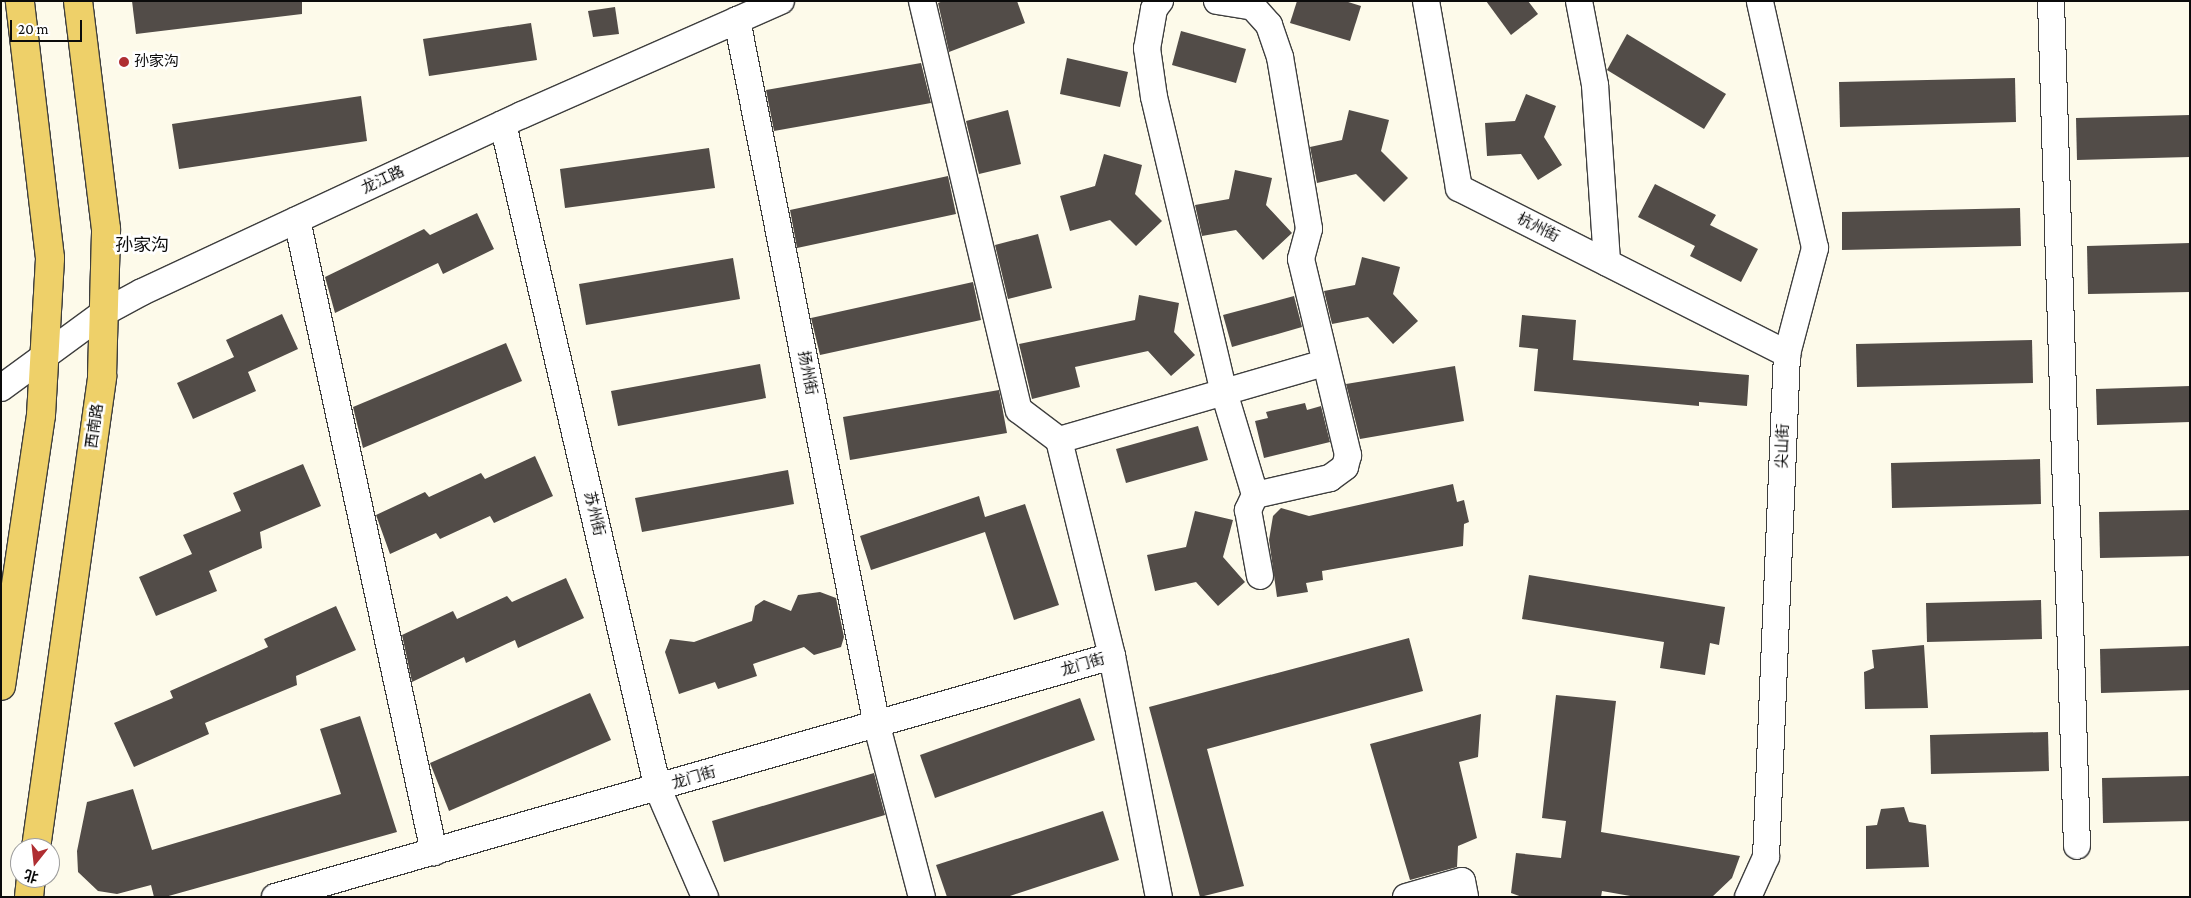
<!DOCTYPE html>
<meta charset="utf-8">
<style>
body{margin:0}
#map{position:relative;width:2191px;height:898px;overflow:hidden;background:#fdfaea;font-family:"Crimson Pro","Noto Sans SC",serif}
div>[style]{position:absolute}
.building>*{inset:0;background:#524c48}
.roads{filter:drop-shadow(1px 0 #3e3e3e) drop-shadow(-1px 0 #3e3e3e) drop-shadow(0 1px #3e3e3e) drop-shadow(0 -1px #3e3e3e)}
.minor>*{height:26px;margin:-13px;padding:0 13px;transform-origin:13px;border-radius:13px;background:#fff}
.major>*{height:28px;margin:-14px;padding:0 14px;transform-origin:14px;border-radius:14px;background:#eed069}
.dots>*{width:14px;height:14px;translate:-50% -50%;box-sizing:border-box;border:2px solid #fff;border-radius:50%}
span{translate:-50% -50%;white-space:nowrap;text-align:center;line-height:1.15;-webkit-text-stroke:5px #fff;paint-order:stroke}
.poi-label{font-size:15px;color:#0b0b0b}
.left{translate:0 -50%;text-align:left}
.street-label{font-size:15px;color:#0b0b0b}
.quarter-label{font-size:18px;color:#0b0b0b}
.frame{position:absolute;inset:0;border:2px solid #0b0b0b;pointer-events:none}
.north{position:absolute;left:10px;top:838px;width:50px;height:50px;box-sizing:border-box;background:#fff;border:1px solid #9d9d9d;border-radius:50%;rotate:196deg;font-size:14px;font-weight:700;line-height:20px;text-align:center;color:#0b0b0b}
.north::after{content:'';display:block;margin:auto;width:18px;height:22px;background:#af2e32;clip-path:polygon(50% 0,100% 100%,50% 72%,0 100%)}
.scale{position:absolute;left:10px;top:20px;width:72px;height:22px;box-sizing:border-box;border:2px solid #0b0b0b;border-top:0;padding-left:6px;font-size:15px;line-height:18px;white-space:nowrap;color:#0b0b0b;-webkit-text-stroke:4px #fff;paint-order:stroke}
</style>
<div id="map">
<div class="building">
<div style="clip-path:polygon(132px 1px,302px 1px,302px 14px,136px 34px)"></div>
<div style="clip-path:polygon(943px 1px,1017px 1px,1025px 23px,949px 52px,938px 3px)"></div>
<div style="clip-path:polygon(1297px 1px,1345px 1px,1361px 6px,1350px 41px,1290px 23px)"></div>
<div style="clip-path:polygon(1486px 1px,1528px 1px,1538px 14px,1511px 35px)"></div>
<div style="clip-path:polygon(615px 7px,619px 34px,593px 37px,588px 11px)"></div>
<div style="clip-path:polygon(531px 23px,537px 60px,429px 76px,423px 39px)"></div>
<div style="clip-path:polygon(1181px 31px,1246px 49px,1236px 83px,1172px 65px)"></div>
<div style="clip-path:polygon(1627px 34px,1726px 94px,1704px 129px,1607px 70px)"></div>
<div style="clip-path:polygon(1067px 58px,1128px 72px,1120px 107px,1060px 94px)"></div>
<div style="clip-path:polygon(921px 63px,931px 103px,774px 131px,766px 90px)"></div>
<div style="clip-path:polygon(2015px 78px,2016px 122px,1840px 127px,1839px 82px)"></div>
<div style="clip-path:polygon(1526px 94px,1556px 106px,1544px 137px,1562px 165px,1538px 180px,1521px 154px,1487px 156px,1485px 123px,1515px 121px)"></div>
<div style="clip-path:polygon(361px 96px,367px 141px,179px 169px,172px 124px)"></div>
<div style="clip-path:polygon(1008px 110px,1021px 164px,979px 174px,966px 121px)"></div>
<div style="clip-path:polygon(1349px 110px,1389px 120px,1381px 151px,1408px 178px,1384px 202px,1356px 174px,1317px 183px,1310px 147px,1342px 140px)"></div>
<div style="clip-path:polygon(2190px 115px,2190px 157px,2077px 160px,2076px 118px)"></div>
<div style="clip-path:polygon(709px 148px,715px 188px,565px 208px,560px 169px)"></div>
<div style="clip-path:polygon(1104px 154px,1142px 165px,1135px 194px,1162px 221px,1136px 246px,1110px 220px,1070px 231px,1060px 196px,1095px 186px)"></div>
<div style="clip-path:polygon(1235px 170px,1272px 178px,1266px 205px,1292px 233px,1263px 260px,1236px 230px,1202px 236px,1195px 205px,1229px 199px)"></div>
<div style="clip-path:polygon(948px 176px,956px 214px,797px 248px,790px 210px)"></div>
<div style="clip-path:polygon(1655px 184px,1716px 215px,1710px 225px,1758px 249px,1741px 282px,1690px 256px,1695px 246px,1638px 217px)"></div>
<div style="clip-path:polygon(2020px 208px,2021px 246px,1842px 250px,1842px 212px)"></div>
<div style="clip-path:polygon(477px 213px,494px 249px,443px 274px,438px 263px,335px 313px,325px 277px,424px 229px,430px 235px)"></div>
<div style="clip-path:polygon(1038px 234px,1052px 288px,1008px 299px,995px 245px)"></div>
<div style="clip-path:polygon(2190px 243px,2190px 292px,2088px 294px,2087px 246px)"></div>
<div style="clip-path:polygon(1362px 257px,1400px 267px,1393px 294px,1418px 321px,1393px 344px,1368px 317px,1332px 324px,1324px 291px,1355px 285px)"></div>
<div style="clip-path:polygon(733px 258px,740px 299px,586px 325px,579px 284px)"></div>
<div style="clip-path:polygon(973px 282px,981px 320px,820px 355px,811px 318px)"></div>
<div style="clip-path:polygon(1139px 295px,1179px 303px,1174px 332px,1195px 355px,1171px 376px,1148px 351px,1075px 367px,1080px 387px,1032px 399px,1019px 344px,1135px 320px)"></div>
<div style="clip-path:polygon(1294px 296px,1302px 327px,1232px 347px,1223px 315px)"></div>
<div style="clip-path:polygon(282px 314px,298px 349px,248px 372px,256px 391px,193px 419px,177px 383px,234px 357px,226px 340px)"></div>
<div style="clip-path:polygon(1522px 315px,1576px 320px,1573px 360px,1749px 375px,1747px 406px,1699px 402px,1699px 406px,1534px 391px,1538px 349px,1519px 347px)"></div>
<div style="clip-path:polygon(2032px 340px,2033px 383px,1857px 387px,1856px 344px)"></div>
<div style="clip-path:polygon(506px 343px,522px 381px,363px 448px,353px 407px)"></div>
<div style="clip-path:polygon(760px 364px,766px 398px,618px 426px,611px 391px)"></div>
<div style="clip-path:polygon(1455px 366px,1464px 421px,1360px 439px,1346px 384px)"></div>
<div style="clip-path:polygon(2190px 386px,2190px 422px,2097px 425px,2096px 389px)"></div>
<div style="clip-path:polygon(999px 390px,1007px 433px,850px 460px,843px 417px)"></div>
<div style="clip-path:polygon(1305px 403px,1307px 410px,1321px 406px,1330px 442px,1264px 458px,1255px 421px,1268px 418px,1266px 412px)"></div>
<div style="clip-path:polygon(1198px 426px,1208px 460px,1126px 483px,1116px 449px)"></div>
<div style="clip-path:polygon(535px 456px,553px 496px,494px 523px,490px 516px,440px 539px,436px 533px,390px 554px,376px 515px,425px 492px,429px 497px,481px 473px,485px 479px)"></div>
<div style="clip-path:polygon(2040px 459px,2041px 504px,1892px 508px,1891px 463px)"></div>
<div style="clip-path:polygon(303px 464px,321px 506px,260px 532px,262px 548px,209px 571px,217px 591px,156px 616px,139px 577px,192px 554px,183px 535px,241px 511px,233px 493px)"></div>
<div style="clip-path:polygon(788px 470px,794px 504px,642px 532px,635px 498px)"></div>
<div style="clip-path:polygon(1453px 484px,1457px 502px,1464px 500px,1469px 522px,1464px 524px,1463px 546px,1322px 571px,1323px 580px,1306px 583px,1308px 592px,1277px 597px,1269px 540px,1273px 516px,1281px 508px,1309px 516px)"></div>
<div style="clip-path:polygon(979px 496px,985px 517px,1025px 504px,1059px 605px,1014px 620px,985px 532px,871px 570px,860px 536px)"></div>
<div style="clip-path:polygon(2190px 510px,2190px 556px,2100px 558px,2099px 512px)"></div>
<div style="clip-path:polygon(1195px 511px,1233px 520px,1223px 557px,1245px 582px,1218px 606px,1196px 582px,1155px 591px,1147px 555px,1186px 547px)"></div>
<div style="clip-path:polygon(1529px 575px,1725px 607px,1719px 645px,1710px 643px,1705px 675px,1660px 668px,1664px 642px,1522px 619px)"></div>
<div style="clip-path:polygon(566px 578px,584px 618px,518px 648px,515px 640px,466px 663px,464px 657px,412px 682px,402px 635px,453px 611px,457px 619px,507px 596px,512px 602px)"></div>
<div style="clip-path:polygon(820px 592px,836px 598px,844px 637px,841px 647px,814px 655px,804px 647px,753px 664px,757px 676px,718px 689px,715px 682px,679px 694px,665px 652px,670px 639px,694px 642px,752px 621px,755px 606px,764px 600px,791px 611px,798px 595px)"></div>
<div style="clip-path:polygon(2041px 600px,2042px 639px,1927px 642px,1926px 603px)"></div>
<div style="clip-path:polygon(336px 606px,356px 650px,296px 676px,297px 685px,205px 723px,209px 734px,134px 767px,114px 723px,173px 698px,170px 691px,268px 647px,264px 639px)"></div>
<div style="clip-path:polygon(1409px 638px,1423px 691px,1207px 749px,1244px 886px,1200px 897px,1149px 707px)"></div>
<div style="clip-path:polygon(1924px 645px,1928px 708px,1865px 709px,1864px 672px,1874px 668px,1872px 650px)"></div>
<div style="clip-path:polygon(2190px 646px,2190px 690px,2101px 693px,2100px 649px)"></div>
<div style="clip-path:polygon(590px 693px,611px 740px,449px 811px,430px 763px)"></div>
<div style="clip-path:polygon(1556px 695px,1616px 701px,1601px 832px,1740px 856px,1732px 878px,1712px 897px,1636px 897px,1602px 891px,1601px 897px,1522px 897px,1511px 893px,1516px 853px,1561px 858px,1566px 821px,1542px 818px)"></div>
<div style="clip-path:polygon(1080px 698px,1095px 740px,935px 798px,920px 755px)"></div>
<div style="clip-path:polygon(1481px 714px,1478px 757px,1459px 762px,1477px 838px,1458px 846px,1457px 867px,1410px 880px,1370px 744px)"></div>
<div style="clip-path:polygon(360px 716px,397px 832px,165px 897px,154px 897px,151px 885px,117px 894px,98px 891px,78px 872px,77px 851px,87px 802px,133px 789px,152px 850px,341px 794px,320px 729px)"></div>
<div style="clip-path:polygon(2048px 732px,2049px 771px,1931px 774px,1930px 735px)"></div>
<div style="clip-path:polygon(874px 773px,885px 815px,724px 862px,712px 821px)"></div>
<div style="clip-path:polygon(2190px 776px,2190px 821px,2103px 823px,2102px 778px)"></div>
<div style="clip-path:polygon(1904px 807px,1909px 822px,1926px 825px,1929px 867px,1866px 869px,1866px 826px,1877px 825px,1881px 809px)"></div>
<div style="clip-path:polygon(1103px 811px,1119px 860px,1007px 897px,947px 897px,936px 865px)"></div>
</div>
<div class="roads">
<div class="minor">
<div style="left:922px;top:1px;width:420px;rotate:76.7deg"></div>
<div style="left:1019px;top:410px;width:50px;rotate:36.9deg"></div>
<div style="left:1059px;top:440px;width:222px;rotate:76.2deg"></div>
<div style="left:1112px;top:656px;width:246px;rotate:79deg"></div>
<div style="left:1160px;top:1px;width:10px;rotate:127deg"></div>
<div style="left:1154px;top:9px;width:40px;rotate:100deg"></div>
<div style="left:1147px;top:48px;width:49px;rotate:81.9deg"></div>
<div style="left:1154px;top:97px;width:303px;rotate:76.7deg"></div>
<div style="left:1224px;top:392px;width:108px;rotate:73.2deg"></div>
<div style="left:1255px;top:495px;width:17px;rotate:115deg"></div>
<div style="left:1248px;top:510px;width:67px;rotate:79.7deg"></div>
<div style="left:1217px;top:1px;width:36px;rotate:9deg"></div>
<div style="left:1253px;top:7px;width:24px;rotate:48deg"></div>
<div style="left:1269px;top:25px;width:34px;rotate:71deg"></div>
<div style="left:1280px;top:57px;width:174px;rotate:80.4deg"></div>
<div style="left:1309px;top:229px;width:31px;rotate:105deg"></div>
<div style="left:1301px;top:259px;width:202px;rotate:76.5deg"></div>
<div style="left:1348px;top:455px;width:12px;rotate:104deg"></div>
<div style="left:1345px;top:467px;width:19px;rotate:144deg"></div>
<div style="left:1330px;top:478px;width:77px;rotate:167.2deg"></div>
<div style="left:1426px;top:1px;width:190px;rotate:80deg"></div>
<div style="left:1459px;top:188px;width:368px;rotate:26.8deg"></div>
<div style="left:1579px;top:1px;width:86px;rotate:79.2deg"></div>
<div style="left:1595px;top:85px;width:178px;rotate:86.1deg"></div>
<div style="left:2051px;top:1px;width:845px;rotate:88.24deg"></div>
<div style="left:737px;top:20px;width:720px;rotate:78.78deg"></div>
<div style="left:877px;top:726px;width:177px;rotate:75.3deg"></div>
<div style="left:503px;top:124px;width:683px;rotate:76.88deg"></div>
<div style="left:658px;top:789px;width:118px;rotate:66.5deg"></div>
<div style="left:297px;top:220px;width:647px;rotate:77.77deg"></div>
<div style="left:1px;top:388px;width:129px;rotate:-36.2deg"></div>
<div style="left:105px;top:312px;width:42px;rotate:-28.4deg"></div>
<div style="left:142px;top:292px;width:419px;rotate:-25deg"></div>
<div style="left:522px;top:115px;width:283px;rotate:-23.8deg"></div>
<div style="left:1059px;top:440px;width:276px;rotate:-16.2deg"></div>
<div style="left:275px;top:897px;width:871px;rotate:-16.06deg"></div>
<div style="left:1406px;top:897px;width:58px;rotate:-15.9deg"></div>
<div style="left:1462px;top:881px;width:16px;rotate:79deg"></div>
<div style="left:1748px;top:897px;width:44px;rotate:-65.8deg"></div>
<div style="left:1766px;top:857px;width:503px;rotate:-87.61deg"></div>
<div style="left:1787px;top:354px;width:110px;rotate:-75.2deg"></div>
<div style="left:1815px;top:248px;width:253px;rotate:-102.6deg"></div>
</div>
<div class="major">
<div style="left:1px;top:686px;width:274px;rotate:-81.6deg"></div>
<div style="left:41px;top:415px;width:157px;rotate:-86.7deg"></div>
<div style="left:50px;top:258px;width:259px;rotate:-96.7deg"></div>
<div style="left:36px;top:848px;width:477px;rotate:-82deg"></div>
<div style="left:102px;top:376px;width:147px;rotate:-88.4deg"></div>
<div style="left:106px;top:229px;width:230px;rotate:-97deg"></div>
<div style="left:29px;top:897px;width:19px;rotate:-84deg"></div>
</div>
</div>
<div class="dots">
<div style="left:124px;top:62px;background:#af2e32"></div>
</div>
<div class="poi-label">
<span class="left" style="left:134px;top:62px">孙家沟</span>
</div>
<div class="street-label">
<span style="left:383px;top:180px;rotate:-25deg">龙江路</span>
<span style="left:1538px;top:228px;rotate:27deg">杭州街</span>
<span style="left:807px;top:373px;rotate:79deg">扬州街</span>
<span style="left:95px;top:426px;rotate:-82deg">西南路</span>
<span style="left:1783px;top:446px;rotate:-88deg">尖山街</span>
<span style="left:594px;top:514px;rotate:77deg">苏州街</span>
<span style="left:1083px;top:665px;rotate:-16deg">龙门街</span>
<span style="left:694px;top:778px;rotate:-16deg">龙门街</span>
</div>
<div class="quarter-label">
<span style="left:142px;top:245px">孙家沟</span>
</div>
<div class="frame"></div>
<div class="north">北</div>
<div class="scale">20 m</div>
</div>
